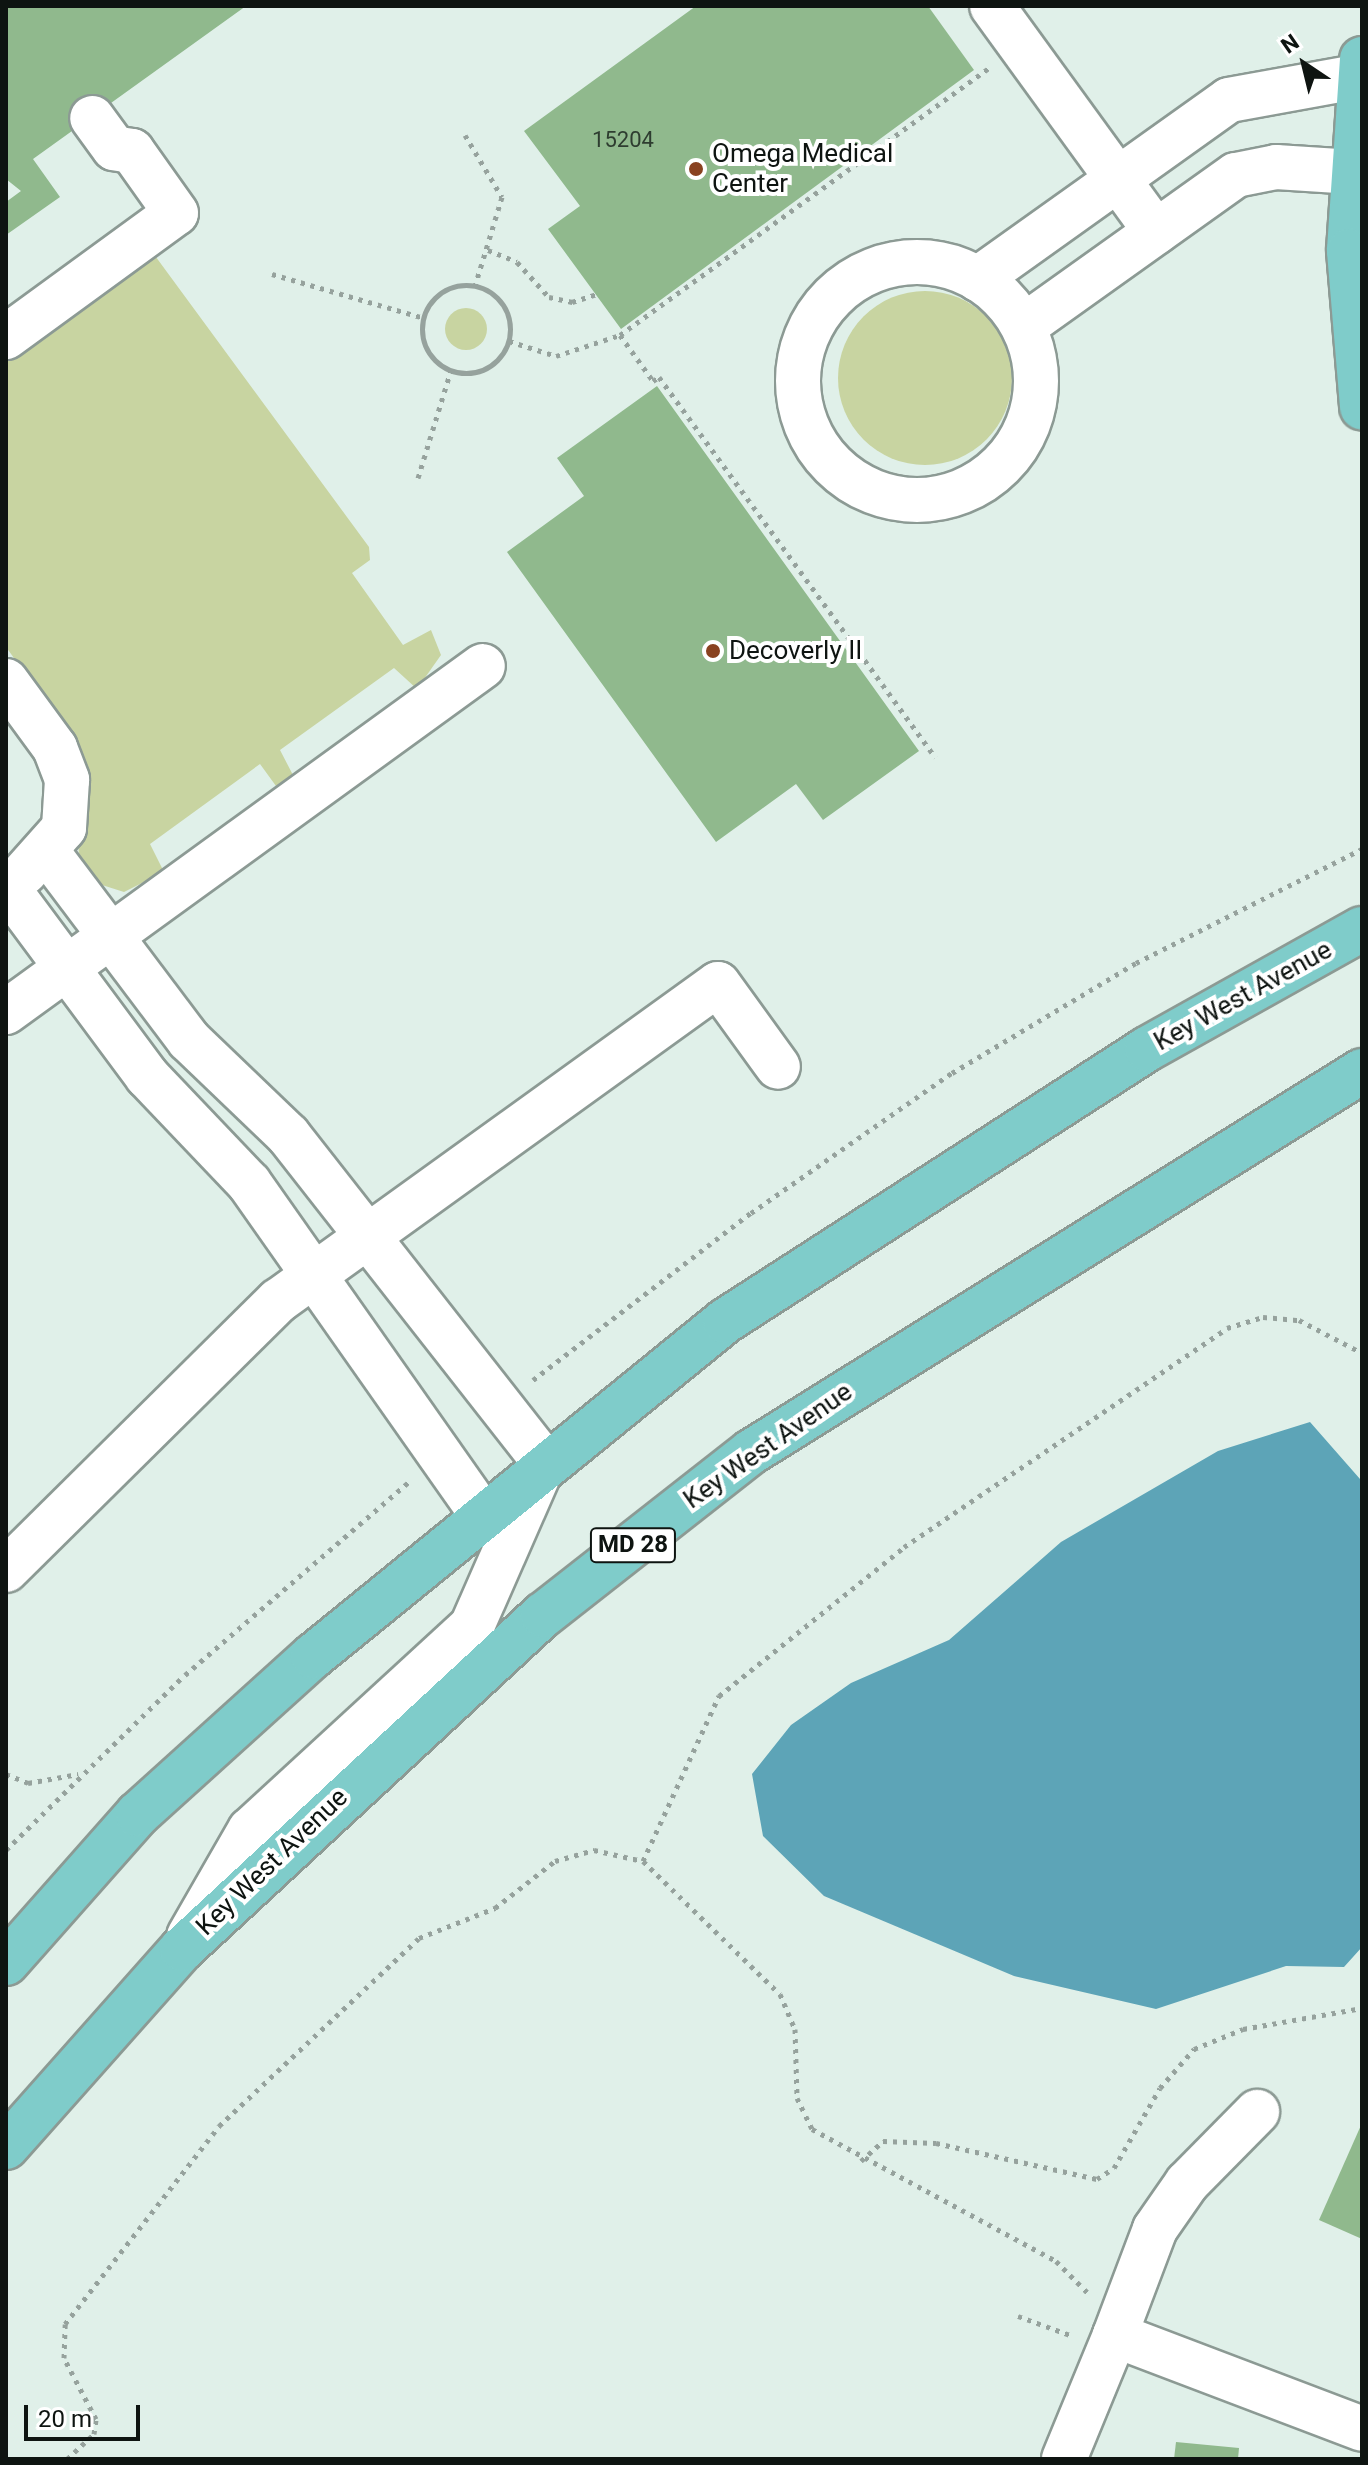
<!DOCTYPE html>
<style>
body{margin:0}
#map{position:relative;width:1368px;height:2465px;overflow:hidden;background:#e0f0e9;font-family:Roboto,sans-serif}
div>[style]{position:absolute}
.green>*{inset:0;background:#c8d4a1}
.round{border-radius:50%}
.water>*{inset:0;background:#5da4b7}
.building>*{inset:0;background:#90b98d}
.path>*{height:5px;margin-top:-2.5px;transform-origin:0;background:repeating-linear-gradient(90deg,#96a29d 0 4px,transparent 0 10px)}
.path>.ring{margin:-2.5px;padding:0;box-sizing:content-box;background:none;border:5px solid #96a29d;border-radius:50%}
.roads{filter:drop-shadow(2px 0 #8c9a94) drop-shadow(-2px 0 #8c9a94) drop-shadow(0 2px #8c9a94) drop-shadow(0 -2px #8c9a94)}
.minor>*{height:44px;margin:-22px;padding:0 22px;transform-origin:22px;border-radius:22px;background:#fff}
.minor>.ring{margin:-22px;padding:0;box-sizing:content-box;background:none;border:44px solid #fff;border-radius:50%}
.major>*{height:44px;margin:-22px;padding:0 22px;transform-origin:22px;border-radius:22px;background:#7fccca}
.dots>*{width:22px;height:22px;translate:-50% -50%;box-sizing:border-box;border:4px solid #fff;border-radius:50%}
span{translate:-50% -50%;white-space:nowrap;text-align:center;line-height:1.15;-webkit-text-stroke:8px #fff;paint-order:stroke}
.number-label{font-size:22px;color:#2e3d30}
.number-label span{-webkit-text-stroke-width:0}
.shield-label span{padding:2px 6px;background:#fff;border:2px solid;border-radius:6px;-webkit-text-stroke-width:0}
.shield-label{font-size:24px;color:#0e1411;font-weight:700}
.poi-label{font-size:26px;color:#0e1411}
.left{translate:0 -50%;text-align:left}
.street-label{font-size:26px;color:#0e1411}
.frame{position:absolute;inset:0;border:8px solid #0e1411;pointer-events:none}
.north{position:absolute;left:1264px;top:24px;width:80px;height:80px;-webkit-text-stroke:6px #fff;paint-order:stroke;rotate:325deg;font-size:22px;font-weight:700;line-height:32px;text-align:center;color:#0e1411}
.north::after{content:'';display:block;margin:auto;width:28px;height:36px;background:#0e1411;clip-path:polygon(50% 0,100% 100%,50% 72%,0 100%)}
.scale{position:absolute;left:24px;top:2405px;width:116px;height:36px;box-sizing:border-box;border:4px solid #0e1411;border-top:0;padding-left:10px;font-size:24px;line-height:28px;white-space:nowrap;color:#0e1411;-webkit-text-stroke:6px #fff;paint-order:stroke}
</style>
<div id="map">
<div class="green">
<div style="clip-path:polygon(153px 253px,369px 547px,370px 560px,352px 573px,403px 645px,431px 630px,441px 655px,417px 689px,394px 668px,280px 750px,294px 777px,276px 786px,260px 764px,150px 844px,164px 872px,124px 892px,102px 885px,79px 855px,70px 736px,6px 647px,6px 361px)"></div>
<div class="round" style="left:838px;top:291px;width:174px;height:174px"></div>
<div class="round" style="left:445px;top:308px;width:42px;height:42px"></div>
</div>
<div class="water">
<div style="clip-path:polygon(1310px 1422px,1360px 1479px,1362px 1496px,1362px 1947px,1344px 1967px,1286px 1966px,1156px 2009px,1014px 1976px,824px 1896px,763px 1836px,752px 1774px,791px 1725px,851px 1683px,949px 1640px,1061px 1542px,1218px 1451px)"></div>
</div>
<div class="building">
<div style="clip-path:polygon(6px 6px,246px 6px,33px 159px,60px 197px,6px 235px,6px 202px,21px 191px,6px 179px)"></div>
<div style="clip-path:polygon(696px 6px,928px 6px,974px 70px,621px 329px,548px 229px,580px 206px,524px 131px)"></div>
<div style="clip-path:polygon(657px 386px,919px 751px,823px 820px,796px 784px,716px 842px,507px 552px,584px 496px,557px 458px)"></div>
<div style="clip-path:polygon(1362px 2123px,1362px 2239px,1319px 2220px)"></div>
<div style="clip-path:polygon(1176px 2442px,1239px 2448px,1238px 2459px,1174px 2459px)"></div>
</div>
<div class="path">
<div style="left:465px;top:135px;width:72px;rotate:59.2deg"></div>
<div style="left:502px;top:197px;width:93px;rotate:106.9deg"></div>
<div style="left:488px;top:250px;width:31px;rotate:22deg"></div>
<div style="left:517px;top:262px;width:47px;rotate:47.6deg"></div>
<div style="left:549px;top:297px;width:24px;rotate:12deg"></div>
<div style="left:572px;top:302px;width:25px;rotate:-18deg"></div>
<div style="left:272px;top:274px;width:158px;rotate:16.1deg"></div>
<div class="ring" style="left:422px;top:285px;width:83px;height:83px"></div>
<div style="left:620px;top:335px;width:455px;rotate:-35.9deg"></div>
<div style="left:509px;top:341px;width:49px;rotate:17.7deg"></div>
<div style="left:556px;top:356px;width:67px;rotate:-18.2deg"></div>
<div style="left:620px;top:335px;width:57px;rotate:54.3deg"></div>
<div style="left:653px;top:381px;width:7px;rotate:-34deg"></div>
<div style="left:659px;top:377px;width:470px;rotate:54deg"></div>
<div style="left:418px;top:478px;width:113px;rotate:-73deg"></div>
<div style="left:533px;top:1380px;width:275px;rotate:-37.5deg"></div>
<div style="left:751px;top:1213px;width:245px;rotate:-34.9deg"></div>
<div style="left:952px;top:1073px;width:214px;rotate:-30.9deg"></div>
<div style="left:1136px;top:963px;width:253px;rotate:-26.8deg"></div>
<div style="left:6px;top:1774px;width:24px;rotate:22deg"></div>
<div style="left:28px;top:1783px;width:51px;rotate:-10.2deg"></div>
<div style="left:6px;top:1850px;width:250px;rotate:-44.4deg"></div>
<div style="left:185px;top:1675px;width:298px;rotate:-40.8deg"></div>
<div style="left:643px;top:1861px;width:182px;rotate:-65.3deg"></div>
<div style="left:719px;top:1696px;width:238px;rotate:-38.8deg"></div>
<div style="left:904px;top:1547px;width:390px;rotate:-34.1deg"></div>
<div style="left:1227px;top:1328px;width:38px;rotate:-17deg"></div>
<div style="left:1263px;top:1317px;width:36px;rotate:5deg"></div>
<div style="left:1299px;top:1320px;width:71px;rotate:27.6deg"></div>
<div style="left:861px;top:2161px;width:30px;rotate:-42deg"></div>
<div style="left:883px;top:2141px;width:53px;rotate:2.2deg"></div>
<div style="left:936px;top:2143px;width:165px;rotate:12.6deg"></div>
<div style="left:1097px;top:2179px;width:20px;rotate:-33deg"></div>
<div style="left:1114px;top:2168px;width:92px;rotate:-60.1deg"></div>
<div style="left:1160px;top:2088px;width:52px;rotate:-48.9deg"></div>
<div style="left:1194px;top:2049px;width:53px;rotate:-22.2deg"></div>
<div style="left:1243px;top:2029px;width:121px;rotate:-10deg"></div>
<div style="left:1018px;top:2316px;width:55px;rotate:20.1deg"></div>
<div style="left:67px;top:2459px;width:37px;rotate:-43deg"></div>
<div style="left:94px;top:2434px;width:15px;rotate:-82deg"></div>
<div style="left:96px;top:2419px;width:69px;rotate:-117.7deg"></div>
<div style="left:64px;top:2358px;width:34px;rotate:-88deg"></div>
<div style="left:65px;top:2324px;width:251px;rotate:-52.1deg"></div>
<div style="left:219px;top:2126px;width:274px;rotate:-43.2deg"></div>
<div style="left:419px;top:1938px;width:82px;rotate:-21.5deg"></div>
<div style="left:495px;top:1908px;width:76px;rotate:-38.1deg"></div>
<div style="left:555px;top:1861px;width:41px;rotate:-15.8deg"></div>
<div style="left:594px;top:1850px;width:50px;rotate:12.7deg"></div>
<div style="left:643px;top:1861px;width:191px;rotate:44.2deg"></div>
<div style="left:780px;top:1994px;width:38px;rotate:67deg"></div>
<div style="left:795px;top:2029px;width:69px;rotate:88.3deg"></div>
<div style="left:797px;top:2098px;width:34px;rotate:64deg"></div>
<div style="left:812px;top:2129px;width:277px;rotate:28.4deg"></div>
<div style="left:1056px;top:2261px;width:44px;rotate:45deg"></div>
</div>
<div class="roads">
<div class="minor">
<div style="left:992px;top:6px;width:279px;rotate:54deg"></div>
<div class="ring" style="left:798px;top:262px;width:194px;height:194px"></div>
<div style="left:978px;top:279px;width:308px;rotate:-35.5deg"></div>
<div style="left:1229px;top:100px;width:134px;rotate:-10.3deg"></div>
<div style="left:1024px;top:326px;width:260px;rotate:-35.5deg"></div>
<div style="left:1236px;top:175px;width:41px;rotate:-11.3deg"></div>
<div style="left:1276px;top:167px;width:78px;rotate:3.7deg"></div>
<div style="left:6px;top:337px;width:210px;rotate:-36.1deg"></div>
<div style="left:176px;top:213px;width:76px;rotate:-125.4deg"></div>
<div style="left:132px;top:151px;width:18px;rotate:-171deg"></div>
<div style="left:114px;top:148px;width:37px;rotate:-126deg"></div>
<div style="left:6px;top:681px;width:83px;rotate:53.8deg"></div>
<div style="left:55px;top:748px;width:34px;rotate:69deg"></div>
<div style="left:67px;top:780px;width:48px;rotate:93.6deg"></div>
<div style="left:64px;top:828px;width:59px;rotate:131.6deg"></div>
<div style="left:48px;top:853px;width:234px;rotate:53deg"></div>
<div style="left:189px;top:1040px;width:137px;rotate:43.8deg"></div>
<div style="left:288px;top:1135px;width:415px;rotate:51.9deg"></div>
<div style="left:544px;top:1462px;width:179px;rotate:113.7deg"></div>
<div style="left:472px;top:1626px;width:301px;rotate:137.4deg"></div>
<div style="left:250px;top:1830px;width:122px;rotate:119.9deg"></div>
<div style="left:6px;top:886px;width:237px;rotate:53.4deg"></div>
<div style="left:147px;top:1076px;width:148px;rotate:46.4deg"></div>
<div style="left:249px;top:1183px;width:403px;rotate:54.9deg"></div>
<div style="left:6px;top:1012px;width:589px;rotate:-35.96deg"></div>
<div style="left:6px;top:1570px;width:383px;rotate:-44.7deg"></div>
<div style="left:278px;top:1301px;width:542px;rotate:-35.77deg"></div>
<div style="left:718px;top:984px;width:102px;rotate:54.1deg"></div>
<div style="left:1115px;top:2335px;width:113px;rotate:-69.3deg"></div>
<div style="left:1155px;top:2229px;width:56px;rotate:-55.2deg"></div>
<div style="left:1187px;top:2183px;width:100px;rotate:-45.4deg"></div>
<div style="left:1064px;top:2459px;width:134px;rotate:-67.6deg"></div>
<div style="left:1115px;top:2335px;width:264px;rotate:20.8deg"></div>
</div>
<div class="major">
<div style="left:1362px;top:59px;width:192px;rotate:93.9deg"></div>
<div style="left:1349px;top:251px;width:157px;rotate:85.2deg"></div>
<div style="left:6px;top:1963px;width:199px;rotate:-48.5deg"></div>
<div style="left:138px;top:1814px;width:236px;rotate:-42.1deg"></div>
<div style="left:313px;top:1656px;width:531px;rotate:-39.11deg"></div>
<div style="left:725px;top:1321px;width:502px;rotate:-32.8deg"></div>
<div style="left:1147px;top:1049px;width:246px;rotate:-29.2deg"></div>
<div style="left:6px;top:2147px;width:265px;rotate:-48.4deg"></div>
<div style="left:182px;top:1949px;width:492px;rotate:-42.8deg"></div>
<div style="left:543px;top:1615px;width:264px;rotate:-38.1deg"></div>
<div style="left:751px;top:1452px;width:720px;rotate:-31.95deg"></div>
</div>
</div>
<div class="dots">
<div style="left:696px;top:169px;background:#894220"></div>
<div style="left:713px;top:651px;background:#894220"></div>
</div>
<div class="number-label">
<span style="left:623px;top:140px">15204</span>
</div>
<div class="shield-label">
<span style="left:633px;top:1545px">MD 28</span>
</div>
<div class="poi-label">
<span class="left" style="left:712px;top:169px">Omega Medical<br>Center</span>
<span class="left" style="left:729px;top:651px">Decoverly II</span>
</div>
<div class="street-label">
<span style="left:1243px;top:996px;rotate:-29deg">Key West Avenue</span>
<span style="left:768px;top:1446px;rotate:-35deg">Key West Avenue</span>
<span style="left:272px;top:1862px;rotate:-44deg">Key West Avenue</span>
</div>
<div class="frame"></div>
<div class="north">N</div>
<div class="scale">20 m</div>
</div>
